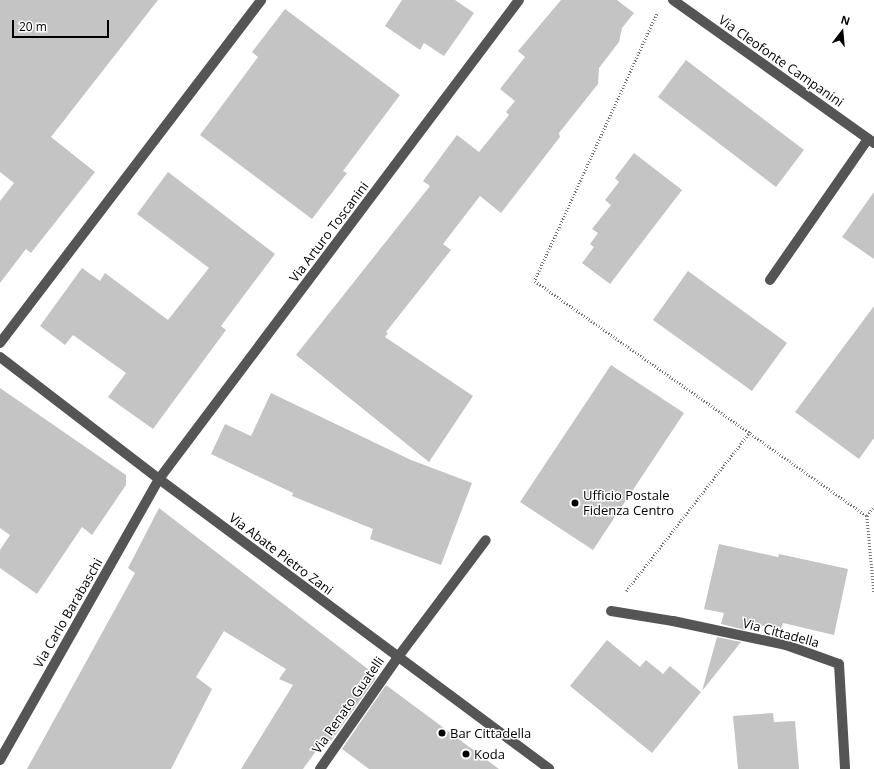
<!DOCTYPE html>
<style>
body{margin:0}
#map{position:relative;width:874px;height:769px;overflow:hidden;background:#fff;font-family:"Open Sans",sans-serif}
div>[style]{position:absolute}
.building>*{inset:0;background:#c4c4c4}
.path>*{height:2.5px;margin-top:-1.25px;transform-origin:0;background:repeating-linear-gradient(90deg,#777 0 1px,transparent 0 3px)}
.minor>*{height:10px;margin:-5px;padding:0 5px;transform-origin:5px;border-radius:5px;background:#555}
.dots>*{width:11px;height:11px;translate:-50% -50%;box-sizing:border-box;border:2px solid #fff;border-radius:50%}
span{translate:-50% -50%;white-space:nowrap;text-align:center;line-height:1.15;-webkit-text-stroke:3px #fff;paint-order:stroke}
.street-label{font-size:13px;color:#000}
.poi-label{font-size:13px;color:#000}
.left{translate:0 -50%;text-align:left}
.north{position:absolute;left:822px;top:12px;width:40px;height:40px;-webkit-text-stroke:3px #fff;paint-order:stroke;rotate:16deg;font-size:11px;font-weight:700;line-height:16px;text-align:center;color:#000}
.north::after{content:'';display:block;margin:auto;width:14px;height:18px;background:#000;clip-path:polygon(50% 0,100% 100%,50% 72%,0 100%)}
.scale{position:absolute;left:12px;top:20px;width:97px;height:18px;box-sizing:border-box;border:2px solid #000;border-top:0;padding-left:5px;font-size:12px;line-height:14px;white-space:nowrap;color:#000;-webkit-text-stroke:3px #fff;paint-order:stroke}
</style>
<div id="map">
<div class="building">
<div style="clip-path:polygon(0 0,158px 0,51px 137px,95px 172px,31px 253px,26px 249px,0 283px,0 201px,14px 183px,0 172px)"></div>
<div style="clip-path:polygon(402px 0,455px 0,474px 13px,444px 56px,424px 43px,420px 50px,385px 26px)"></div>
<div style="clip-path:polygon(561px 0,617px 0,634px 13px,622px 28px,619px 42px,599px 68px,598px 84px,559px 133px,560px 137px,501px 213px,480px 196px,443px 244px,451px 250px,386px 332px,388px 333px,385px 337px,473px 396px,429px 462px,296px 355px,430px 186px,423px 181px,457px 135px,479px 152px,509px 115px,506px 112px,515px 101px,500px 89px,525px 57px,518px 51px)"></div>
<div style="clip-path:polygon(285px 9px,400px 95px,343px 171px,347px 173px,312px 219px,200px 135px,258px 57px,252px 52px)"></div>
<div style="clip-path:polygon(686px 60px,804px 150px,776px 187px,658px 97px)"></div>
<div style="clip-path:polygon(634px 153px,682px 190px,610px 284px,582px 263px,594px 247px,590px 244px,598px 233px,592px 229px,611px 205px,605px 200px,619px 182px,615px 178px)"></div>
<div style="clip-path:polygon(168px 172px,275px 254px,221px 326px,226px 330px,153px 429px,108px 397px,126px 373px,73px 335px,65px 345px,40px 326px,82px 268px,100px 281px,105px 273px,168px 320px,209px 268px,137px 214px)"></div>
<div style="clip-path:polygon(874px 192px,874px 259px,842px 237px)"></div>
<div style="clip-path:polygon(688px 271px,787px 343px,752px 391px,653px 320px)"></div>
<div style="clip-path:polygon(874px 306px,874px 438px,859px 459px,795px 412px)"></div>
<div style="clip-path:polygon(611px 365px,684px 413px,593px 550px,520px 502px)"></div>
<div style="clip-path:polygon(0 388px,126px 475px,126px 485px,92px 535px,82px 527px,37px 594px,0 568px,0 550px,10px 535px,0 528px)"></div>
<div style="clip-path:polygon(271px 393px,411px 460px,472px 483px,441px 565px,370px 539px,373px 529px,292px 496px,293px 493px,211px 454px,225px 424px,251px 436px)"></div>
<div style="clip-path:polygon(159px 508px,373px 673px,372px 675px,376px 678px,331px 741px,326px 737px,303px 769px,241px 769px,293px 685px,279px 679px,286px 669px,224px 631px,196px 677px,212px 689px,171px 769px,27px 769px,135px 573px,128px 568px)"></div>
<div style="clip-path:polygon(719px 544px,778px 557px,779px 554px,848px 569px,834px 635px,783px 623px,781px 630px,747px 622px,745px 630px,721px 624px,724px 613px,704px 609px)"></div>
<div style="clip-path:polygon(717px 637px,741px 642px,702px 691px)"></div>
<div style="clip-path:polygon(607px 640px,640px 667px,646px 660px,663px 674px,670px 666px,701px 692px,652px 753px,570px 686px)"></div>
<div style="clip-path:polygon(386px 685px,499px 769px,369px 769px,342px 749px)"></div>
<div style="clip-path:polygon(773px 713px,774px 722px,795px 721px,799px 769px,738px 769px,733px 716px)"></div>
</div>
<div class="path">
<div style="left:657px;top:14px;width:294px;rotate:114.6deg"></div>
<div style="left:535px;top:281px;width:407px;rotate:35.3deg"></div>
<div style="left:867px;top:516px;width:12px;rotate:-55deg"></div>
<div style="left:867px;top:516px;width:76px;rotate:84.7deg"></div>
<div style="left:626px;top:591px;width:202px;rotate:-52.1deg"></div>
</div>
<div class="minor">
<div style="left:673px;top:0;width:247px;rotate:35.4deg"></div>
<div style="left:770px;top:280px;width:172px;rotate:-55.2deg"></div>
<div style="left:0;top:343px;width:431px;rotate:-52.7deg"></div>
<div style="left:0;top:357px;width:200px;rotate:37.5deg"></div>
<div style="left:159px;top:479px;width:486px;rotate:36.6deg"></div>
<div style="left:611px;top:611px;width:63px;rotate:9.2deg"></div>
<div style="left:673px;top:621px;width:116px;rotate:12deg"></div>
<div style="left:786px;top:645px;width:56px;rotate:19.7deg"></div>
<div style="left:839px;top:664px;width:105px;rotate:86.7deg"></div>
<div style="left:0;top:760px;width:323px;rotate:-60.5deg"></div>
<div style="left:159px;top:479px;width:599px;rotate:-53.07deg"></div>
<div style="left:320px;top:769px;width:136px;rotate:-55.1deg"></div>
<div style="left:398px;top:657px;width:146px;rotate:-53.1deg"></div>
</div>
<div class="dots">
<div style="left:575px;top:503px;background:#000"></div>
<div style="left:442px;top:733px;background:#000"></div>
<div style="left:466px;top:754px;background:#000"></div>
</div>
<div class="street-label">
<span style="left:781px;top:61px;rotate:35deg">Via Cleofonte Campanini</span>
<span style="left:329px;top:232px;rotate:-53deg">Via Arturo Toscanini</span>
<span style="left:281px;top:554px;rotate:37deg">Via Abate Pietro Zani</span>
<span style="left:68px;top:613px;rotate:-60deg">Via Carlo Barabaschi</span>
<span style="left:781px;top:633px;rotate:15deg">Via Cittadella</span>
<span style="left:348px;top:705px;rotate:-55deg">Via Renato Guatelli</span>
</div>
<div class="poi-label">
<span class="left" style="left:583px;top:503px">Ufficio Postale<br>Fidenza Centro</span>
<span class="left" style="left:450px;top:733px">Bar Cittadella</span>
<span class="left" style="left:474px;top:754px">Koda</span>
</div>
<div class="north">N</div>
<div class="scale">20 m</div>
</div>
